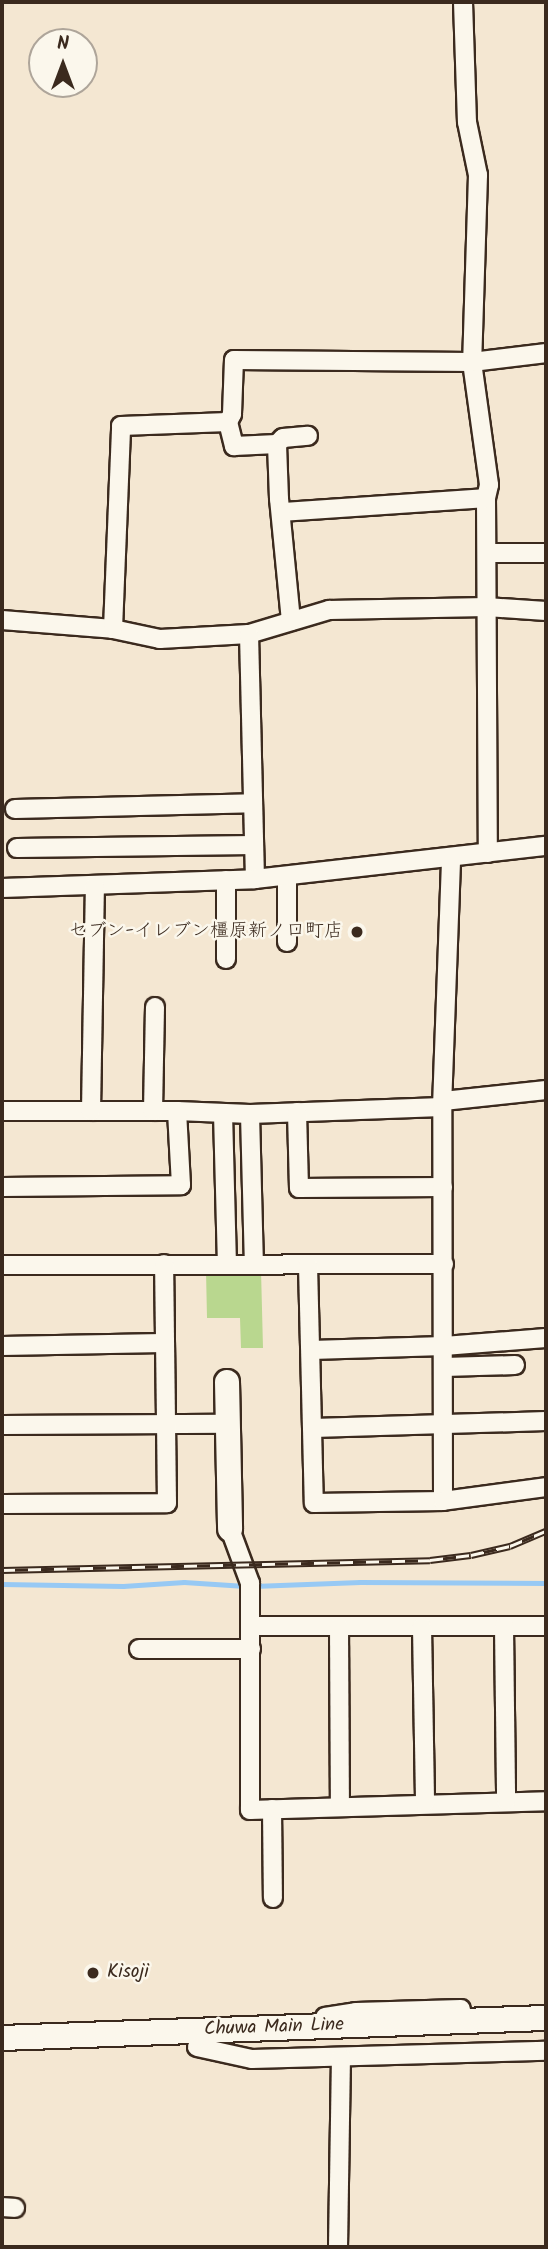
<!DOCTYPE html>
<meta charset="utf-8">
<style>
body{margin:0}
#map{position:relative;width:548px;height:2249px;overflow:hidden;background:#f4e7d2;font-family:Kalam,"Klee One",sans-serif}
div>[style]{position:absolute}
.green>*{inset:0;background:#b9d78f}
.stream>*{height:4.5px;margin:-2.25px;padding:0 2.25px;transform-origin:2.25px;border-radius:2.25px;background:#97c9f4}
.roads{filter:drop-shadow(2px 0 #3b2a1e) drop-shadow(-2px 0 #3b2a1e) drop-shadow(0 2px #3b2a1e) drop-shadow(0 -2px #3b2a1e)}
.street>*{height:18px;margin:-9px;padding:0 9px;transform-origin:9px;border-radius:9px;background:#fbf7ec}
.secondary>*{height:24px;margin:-12px;padding:0 12px;transform-origin:12px;border-radius:12px;background:#fbf7ec}
.rail>*{height:7px;margin-top:-3.5px;transform-origin:0;background:repeating-linear-gradient(90deg,#fbf7ec 0 13px,#3b2a1e 0 26px);box-sizing:border-box;border-block:2px solid #3b2a1e}
.dots>*{width:19px;height:19px;translate:-50% -50%;box-sizing:border-box;border:4px solid #fbf7ec;border-radius:50%}
span{translate:-50% -50%;white-space:nowrap;text-align:center;line-height:1.15;-webkit-text-stroke:5px #fbf7ec;paint-order:stroke}
.poi-label{font-size:19px;color:#3b2a1e}
.right{translate:-100% -50%;text-align:right}
.left{translate:0 -50%;text-align:left}
.street-label{font-size:19px;color:#3b2a1e}
.frame{position:absolute;inset:0;border:4px solid #3b2a1e;pointer-events:none}
.north{position:absolute;left:28px;top:28px;width:70px;height:70px;box-sizing:border-box;background:#fbf7ec;border:2px solid #aea59a;border-radius:50%;rotate:0deg;font-size:19px;font-weight:700;line-height:28px;text-align:center;color:#3b2a1e}
.north::after{content:'';display:block;margin:auto;width:24px;height:32px;background:#3b2a1e;clip-path:polygon(50% 0,100% 100%,50% 72%,0 100%)}
</style>
<div id="map">
<div class="green">
<div style="clip-path:polygon(261px 1270px,263px 1348px,241px 1348px,240px 1318px,207px 1318px,206px 1271px)"></div>
</div>
<div class="stream">
<div style="left:2px;top:1584px;width:121px;rotate:0.9deg"></div>
<div style="left:123px;top:1586px;width:61px;rotate:-3.8deg"></div>
<div style="left:184px;top:1582px;width:61px;rotate:3.8deg"></div>
<div style="left:253px;top:1586px;width:107px;rotate:-2.1deg"></div>
<div style="left:360px;top:1582px;width:186px;rotate:0.3deg"></div>
</div>
<div class="roads">
<div class="street">
<div style="left:463px;top:2px;width:120px;rotate:88.1deg"></div>
<div style="left:467px;top:122px;width:54px;rotate:78.3deg"></div>
<div style="left:478px;top:175px;width:187px;rotate:91.8deg"></div>
<div style="left:472px;top:362px;width:124px;rotate:82.1deg"></div>
<div style="left:489px;top:485px;width:13px;rotate:103deg"></div>
<div style="left:486px;top:498px;width:355px;rotate:89.7deg"></div>
<div style="left:228px;top:422px;width:25px;rotate:76deg"></div>
<div style="left:234px;top:446px;width:43px;rotate:-2.7deg"></div>
<div style="left:282px;top:512px;width:204px;rotate:-3.9deg"></div>
<div style="left:487px;top:553px;width:59px"></div>
<div style="left:2px;top:620px;width:111px;rotate:4.6deg"></div>
<div style="left:113px;top:629px;width:48px;rotate:12deg"></div>
<div style="left:160px;top:639px;width:89px;rotate:-3.2deg"></div>
<div style="left:249px;top:634px;width:84px;rotate:-16.7deg"></div>
<div style="left:329px;top:610px;width:158px;rotate:-1.1deg"></div>
<div style="left:487px;top:607px;width:59px;rotate:3.9deg"></div>
<div style="left:291px;top:621px;width:123px;rotate:-95.6deg"></div>
<div style="left:279px;top:499px;width:55px;rotate:-92.1deg"></div>
<div style="left:277px;top:444px;width:8px;rotate:-45deg"></div>
<div style="left:283px;top:438px;width:25px;rotate:-5deg"></div>
<div style="left:113px;top:629px;width:203px;rotate:-87.7deg"></div>
<div style="left:121px;top:426px;width:107px;rotate:-2.1deg"></div>
<div style="left:228px;top:422px;width:9px;rotate:-63deg"></div>
<div style="left:232px;top:414px;width:54px;rotate:-87.9deg"></div>
<div style="left:234px;top:360px;width:238px;rotate:0.5deg"></div>
<div style="left:472px;top:362px;width:75px;rotate:-6.9deg"></div>
<div style="left:249px;top:634px;width:245px;rotate:88.6deg"></div>
<div style="left:15px;top:809px;width:238px;rotate:-1.4deg"></div>
<div style="left:17px;top:848px;width:237px;rotate:-0.7deg"></div>
<div style="left:287px;top:876px;width:66px;rotate:90deg"></div>
<div style="left:2px;top:888px;width:253px;rotate:-2deg"></div>
<div style="left:255px;top:879px;width:293px;rotate:-6.5deg"></div>
<div style="left:226px;top:959px;width:79px;rotate:-90deg"></div>
<div style="left:443px;top:1101px;width:104px;rotate:-6.1deg"></div>
<div style="left:2px;top:1111px;width:175px"></div>
<div style="left:177px;top:1111px;width:73px;rotate:2.4deg"></div>
<div style="left:250px;top:1114px;width:192px;rotate:-2.1deg"></div>
<div style="left:91px;top:1111px;width:226px;rotate:-89deg"></div>
<div style="left:153px;top:1111px;width:104px;rotate:-88.9deg"></div>
<div style="left:297px;top:1112px;width:76px;rotate:88.5deg"></div>
<div style="left:299px;top:1188px;width:144px;rotate:-0.4deg"></div>
<div style="left:223px;top:1113px;width:151px;rotate:88.5deg"></div>
<div style="left:250px;top:1114px;width:149px;rotate:88.5deg"></div>
<div style="left:2px;top:1187px;width:179px;rotate:-0.6deg"></div>
<div style="left:181px;top:1185px;width:74px;rotate:-93.1deg"></div>
<div style="left:2px;top:1265px;width:442px;rotate:-0.1deg"></div>
<div style="left:308px;top:1265px;width:238px;rotate:88.6deg"></div>
<div style="left:314px;top:1503px;width:129px;rotate:-0.9deg"></div>
<div style="left:443px;top:1501px;width:394px;rotate:-90.1deg"></div>
<div style="left:442px;top:1107px;width:248px;rotate:-87.9deg"></div>
<div style="left:2px;top:1346px;width:161px;rotate:-1.1deg"></div>
<div style="left:311px;top:1350px;width:133px;rotate:-1.7deg"></div>
<div style="left:444px;top:1346px;width:102px;rotate:-4.5deg"></div>
<div style="left:444px;top:1367px;width:71px;rotate:-1.6deg"></div>
<div style="left:2px;top:1425px;width:225px;rotate:-0.3deg"></div>
<div style="left:313px;top:1428px;width:233px;rotate:-1.7deg"></div>
<div style="left:443px;top:1501px;width:104px;rotate:-7.7deg"></div>
<div style="left:2px;top:1504px;width:165px;rotate:-0.3deg"></div>
<div style="left:167px;top:1503px;width:239px;rotate:-90.7deg"></div>
<div style="left:230px;top:1529px;width:58px;rotate:69.7deg"></div>
<div style="left:250px;top:1583px;width:227px;rotate:90deg"></div>
<div style="left:250px;top:1810px;width:296px;rotate:-1.7deg"></div>
<div style="left:252px;top:1626px;width:294px"></div>
<div style="left:339px;top:1627px;width:180px;rotate:89.7deg"></div>
<div style="left:422px;top:1627px;width:176px;rotate:89deg"></div>
<div style="left:504px;top:1627px;width:174px;rotate:89.3deg"></div>
<div style="left:139px;top:1649px;width:112px"></div>
<div style="left:272px;top:1809px;width:89px;rotate:89.4deg"></div>
<div style="left:325px;top:2017px;width:31px;rotate:-9deg"></div>
<div style="left:356px;top:2012px;width:105px;rotate:-1.6deg"></div>
<div style="left:197px;top:2047px;width:56px;rotate:12.3deg"></div>
<div style="left:252px;top:2059px;width:294px;rotate:-1.6deg"></div>
<div style="left:2px;top:2207px;width:13px;rotate:4deg"></div>
<div style="left:338px;top:2247px;width:190px;rotate:-89.1deg"></div>
</div>
<div class="secondary">
<div style="left:227px;top:1382px;width:147px;rotate:88.8deg"></div>
<div style="left:2px;top:2038px;width:544px;rotate:-2.11deg"></div>
</div>
</div>
<div class="rail">
<div style="left:2px;top:1570px;width:428px;rotate:-1.3deg"></div>
<div style="left:430px;top:1560px;width:41px;rotate:-7deg"></div>
<div style="left:471px;top:1555px;width:40px;rotate:-13deg"></div>
<div style="left:510px;top:1546px;width:39px;rotate:-23deg"></div>
</div>
<div class="dots">
<div style="left:357px;top:932px;background:#3b2a1e"></div>
<div style="left:93px;top:1973px;background:#3b2a1e"></div>
</div>
<div class="poi-label">
<span class="right" style="left:343px;top:932px">セブン-イレブン橿原新ノ口町店</span>
<span class="left" style="left:107px;top:1973px">Kisoji</span>
</div>
<div class="street-label">
<span style="left:274px;top:2028px;rotate:-2deg">Chuwa Main Line</span>
</div>
<div class="frame"></div>
<div class="north">N</div>
</div>
